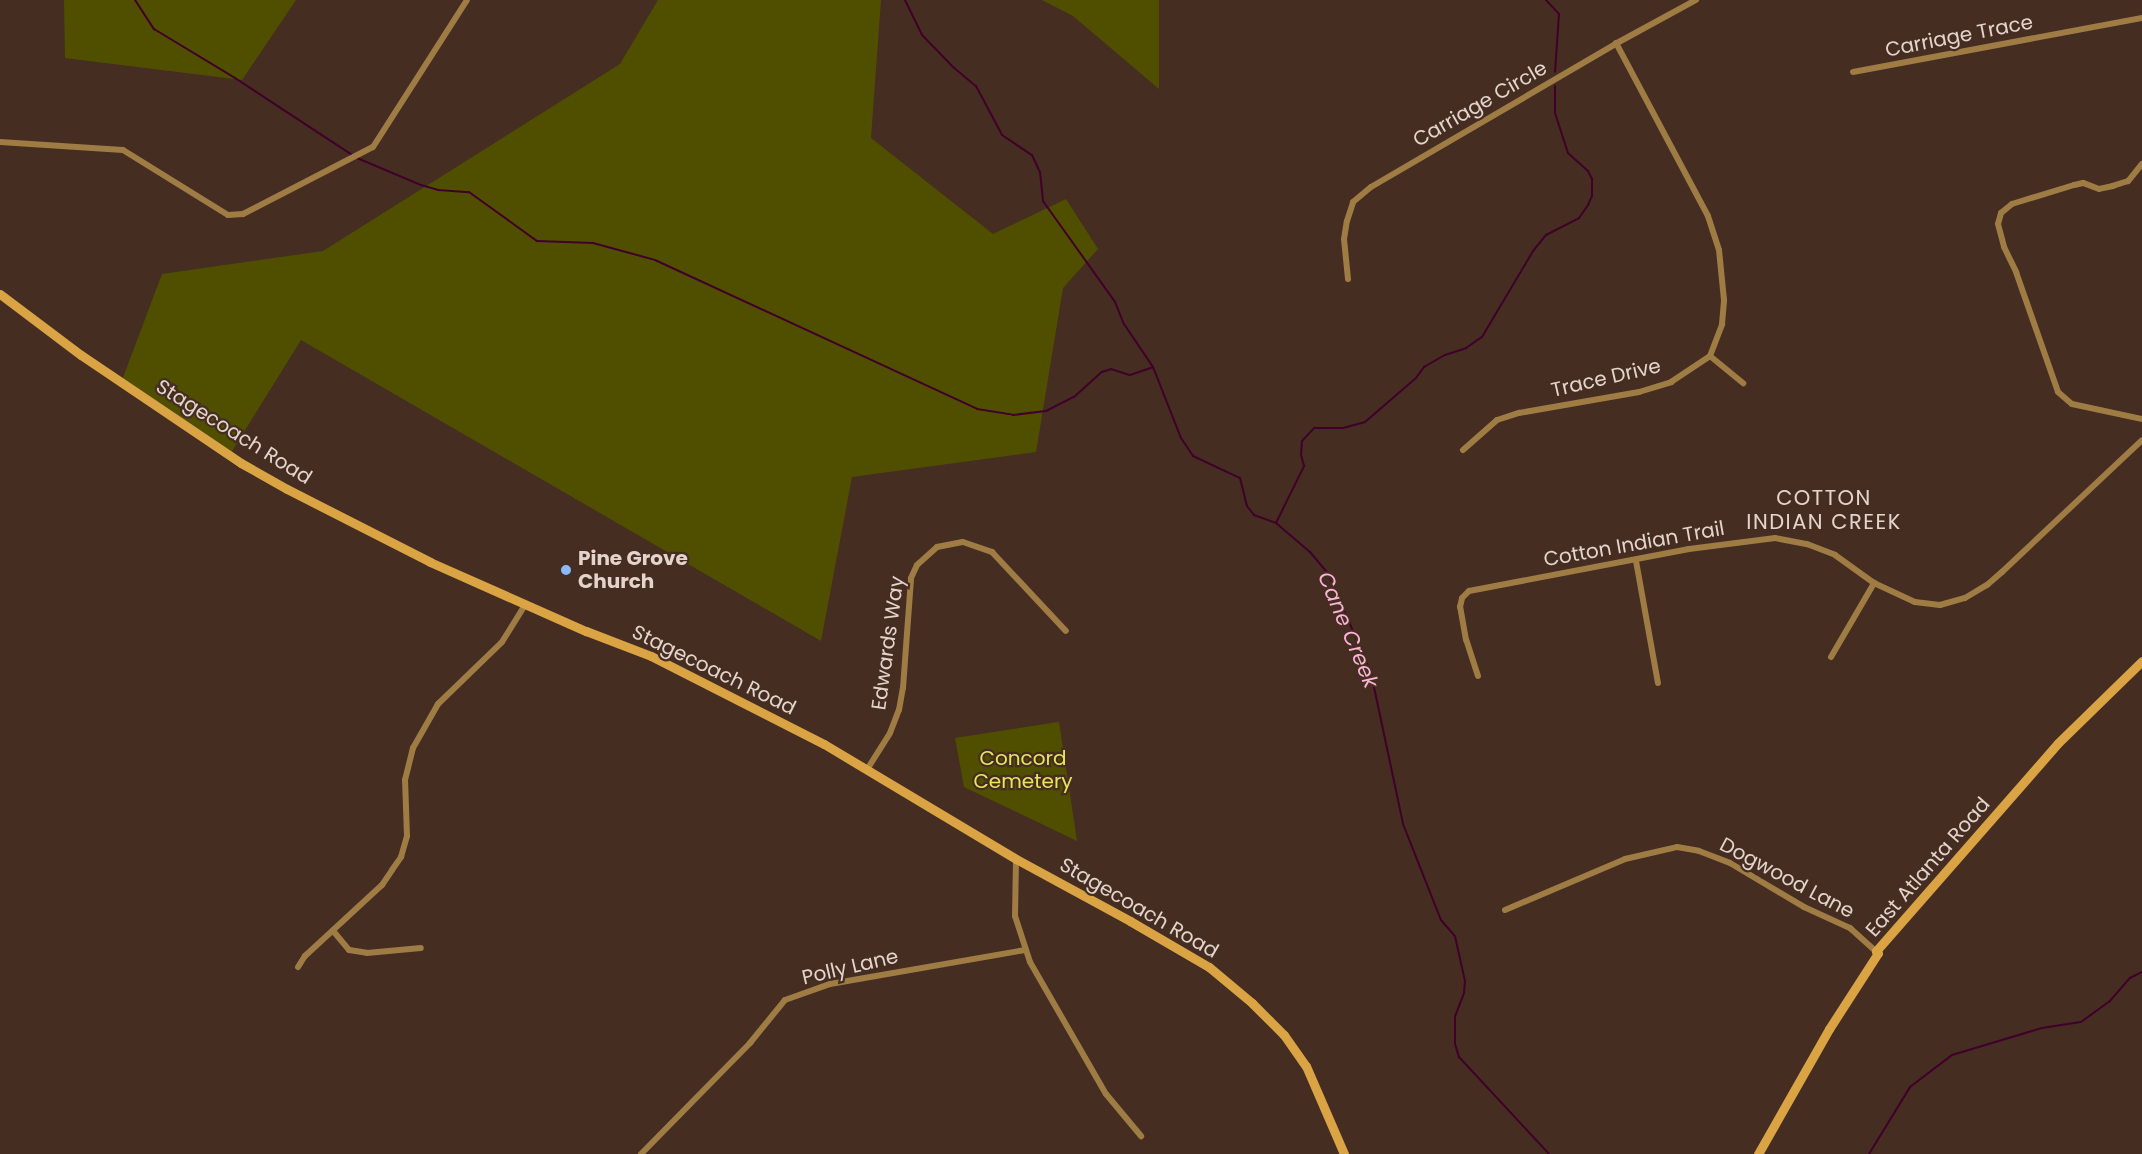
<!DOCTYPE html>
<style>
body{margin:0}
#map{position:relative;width:2142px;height:1154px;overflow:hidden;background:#452d21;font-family:Poppins,sans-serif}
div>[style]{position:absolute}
.green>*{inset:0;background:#504f00}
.stream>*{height:2px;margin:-1px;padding:0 1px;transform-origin:1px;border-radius:1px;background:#40002a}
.street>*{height:6px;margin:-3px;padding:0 3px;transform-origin:3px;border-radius:3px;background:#9e7c44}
.secondary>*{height:9px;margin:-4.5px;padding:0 4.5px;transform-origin:4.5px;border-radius:4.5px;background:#daa343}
.dots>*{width:16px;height:16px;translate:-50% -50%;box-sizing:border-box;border:3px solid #452d21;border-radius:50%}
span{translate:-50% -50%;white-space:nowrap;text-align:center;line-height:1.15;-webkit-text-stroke:4.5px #452d21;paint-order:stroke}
.street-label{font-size:20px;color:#e4d4cc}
.poi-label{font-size:20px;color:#e4d4cc;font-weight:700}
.left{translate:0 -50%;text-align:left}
.park-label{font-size:20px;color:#e7e559}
.neighbourhood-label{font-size:21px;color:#e4d4cc;letter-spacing:1.5px}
.water-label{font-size:21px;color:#fbb3d7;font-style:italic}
</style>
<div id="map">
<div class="green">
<div style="clip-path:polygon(64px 0,296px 0,242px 80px,65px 58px)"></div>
<div style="clip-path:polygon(658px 0,881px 0,871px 138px,993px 234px,1066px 199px,1098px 249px,1063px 288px,1036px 452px,852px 477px,821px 641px,301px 340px,229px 456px,121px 383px,162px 274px,323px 251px,620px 64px)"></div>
<div style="clip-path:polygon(1042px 0,1159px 0,1159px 89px,1073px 16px)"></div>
<div style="clip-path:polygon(1058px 722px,1059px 722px,1077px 841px,964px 787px,955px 738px)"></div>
</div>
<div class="stream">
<div style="left:135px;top:0;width:35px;rotate:57deg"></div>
<div style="left:154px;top:29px;width:95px;rotate:31.2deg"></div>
<div style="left:235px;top:78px;width:140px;rotate:33.3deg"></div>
<div style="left:905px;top:0;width:39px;rotate:64deg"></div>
<div style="left:922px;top:35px;width:45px;rotate:45.9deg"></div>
<div style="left:953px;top:67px;width:30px;rotate:40deg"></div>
<div style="left:976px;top:86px;width:55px;rotate:62deg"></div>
<div style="left:1002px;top:135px;width:36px;rotate:34deg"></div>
<div style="left:1032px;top:155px;width:19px;rotate:65deg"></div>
<div style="left:1040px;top:172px;width:29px;rotate:84deg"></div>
<div style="left:1043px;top:201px;width:124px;rotate:54.5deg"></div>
<div style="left:1115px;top:302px;width:24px;rotate:68deg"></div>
<div style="left:1124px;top:324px;width:52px;rotate:56deg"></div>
<div style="left:1153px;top:367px;width:76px;rotate:68.5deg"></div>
<div style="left:1181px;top:438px;width:22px;rotate:56deg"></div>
<div style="left:1193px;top:456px;width:52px;rotate:25.1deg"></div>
<div style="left:1240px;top:478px;width:29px;rotate:76deg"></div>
<div style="left:1247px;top:506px;width:11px;rotate:52deg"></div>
<div style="left:1254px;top:515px;width:23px;rotate:20deg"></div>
<div style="left:1276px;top:523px;width:45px;rotate:40.5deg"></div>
<div style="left:1310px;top:552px;width:30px;rotate:50deg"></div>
<div style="left:1329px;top:575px;width:107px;rotate:66.8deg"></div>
<div style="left:1371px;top:673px;width:154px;rotate:78deg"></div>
<div style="left:1403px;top:824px;width:103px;rotate:68.4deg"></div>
<div style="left:1441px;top:920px;width:21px;rotate:49deg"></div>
<div style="left:1455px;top:936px;width:46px;rotate:77.5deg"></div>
<div style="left:1465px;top:981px;width:12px;rotate:95deg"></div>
<div style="left:1464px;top:993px;width:25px;rotate:111deg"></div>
<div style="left:1455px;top:1016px;width:28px;rotate:90deg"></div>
<div style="left:1455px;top:1044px;width:14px;rotate:73deg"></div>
<div style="left:1459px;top:1057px;width:132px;rotate:47.1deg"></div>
<div style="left:1546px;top:0;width:19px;rotate:47deg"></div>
<div style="left:1559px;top:14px;width:58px;rotate:93.9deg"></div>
<div style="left:357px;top:158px;width:69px;rotate:22.9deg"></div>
<div style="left:421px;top:185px;width:18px;rotate:16deg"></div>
<div style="left:438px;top:190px;width:31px;rotate:4deg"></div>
<div style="left:469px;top:192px;width:84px;rotate:35.8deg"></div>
<div style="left:537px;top:241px;width:56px;rotate:2deg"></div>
<div style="left:593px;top:243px;width:64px;rotate:15.3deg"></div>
<div style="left:655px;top:260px;width:355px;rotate:24.8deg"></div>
<div style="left:977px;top:409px;width:36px;rotate:9deg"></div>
<div style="left:1013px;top:415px;width:33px;rotate:-7deg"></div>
<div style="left:1046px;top:411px;width:31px;rotate:-27deg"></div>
<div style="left:1074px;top:397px;width:38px;rotate:-42deg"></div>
<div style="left:1102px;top:372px;width:9px;rotate:-18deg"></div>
<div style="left:1111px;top:369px;width:20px;rotate:18deg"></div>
<div style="left:1130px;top:375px;width:24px;rotate:-19deg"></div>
<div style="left:1276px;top:523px;width:64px;rotate:-63.8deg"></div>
<div style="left:1304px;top:466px;width:11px;rotate:-105deg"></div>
<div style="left:1301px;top:455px;width:14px;rotate:-86deg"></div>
<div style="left:1302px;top:441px;width:18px;rotate:-47deg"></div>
<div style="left:1314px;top:428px;width:29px"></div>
<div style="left:1343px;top:428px;width:23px;rotate:-15deg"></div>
<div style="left:1365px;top:422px;width:67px;rotate:-40.8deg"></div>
<div style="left:1416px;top:378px;width:14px;rotate:-54deg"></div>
<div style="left:1424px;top:367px;width:24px;rotate:-30deg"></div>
<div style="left:1445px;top:355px;width:22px;rotate:-18deg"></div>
<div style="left:1466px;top:348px;width:19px;rotate:-35deg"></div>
<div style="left:1482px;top:337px;width:100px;rotate:-59.3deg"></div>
<div style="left:1533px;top:251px;width:21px;rotate:-51deg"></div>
<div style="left:1546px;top:235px;width:37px;rotate:-27deg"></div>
<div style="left:1579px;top:218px;width:16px;rotate:-55deg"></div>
<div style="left:1588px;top:205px;width:10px;rotate:-66deg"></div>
<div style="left:1592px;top:196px;width:17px;rotate:-90deg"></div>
<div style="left:1592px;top:179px;width:9px;rotate:-117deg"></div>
<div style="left:1588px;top:171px;width:27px;rotate:-138deg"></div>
<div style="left:1568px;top:153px;width:42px;rotate:-108deg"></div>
<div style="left:1555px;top:113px;width:27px;rotate:-90deg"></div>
<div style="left:1869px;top:1154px;width:79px;rotate:-58.5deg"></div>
<div style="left:1910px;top:1087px;width:53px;rotate:-37.3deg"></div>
<div style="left:1952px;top:1055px;width:94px;rotate:-16.7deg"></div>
<div style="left:2042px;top:1028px;width:39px;rotate:-9deg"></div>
<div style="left:2081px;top:1022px;width:34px;rotate:-36deg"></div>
<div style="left:2109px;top:1002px;width:32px;rotate:-49deg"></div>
<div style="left:2130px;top:978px;width:13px;rotate:-27deg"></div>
</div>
<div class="street">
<div style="left:1853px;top:72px;width:294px;rotate:-10.6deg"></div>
<div style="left:0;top:142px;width:123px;rotate:3.7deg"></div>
<div style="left:123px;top:150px;width:123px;rotate:31.8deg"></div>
<div style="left:228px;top:215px;width:15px;rotate:-4deg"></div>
<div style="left:243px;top:214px;width:146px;rotate:-27.3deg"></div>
<div style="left:373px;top:147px;width:174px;rotate:-57.4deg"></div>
<div style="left:2142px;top:164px;width:22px;rotate:129deg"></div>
<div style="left:2128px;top:181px;width:16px;rotate:162deg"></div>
<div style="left:2113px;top:186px;width:14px;rotate:168deg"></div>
<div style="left:2099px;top:189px;width:17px;rotate:-159deg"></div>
<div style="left:2083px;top:183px;width:9px;rotate:167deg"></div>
<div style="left:2074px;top:185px;width:65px;rotate:163deg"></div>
<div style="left:2012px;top:204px;width:14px;rotate:141deg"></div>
<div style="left:2001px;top:213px;width:11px;rotate:105deg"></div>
<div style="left:1998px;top:224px;width:24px;rotate:75deg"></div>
<div style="left:2004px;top:247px;width:28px;rotate:64deg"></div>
<div style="left:2016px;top:272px;width:127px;rotate:70.7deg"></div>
<div style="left:2058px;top:392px;width:18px;rotate:41deg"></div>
<div style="left:2072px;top:404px;width:72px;rotate:12.1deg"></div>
<div style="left:1348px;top:279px;width:40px;rotate:-95.7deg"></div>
<div style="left:1344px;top:239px;width:18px;rotate:-81deg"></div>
<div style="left:1347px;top:221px;width:20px;rotate:-72deg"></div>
<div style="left:1353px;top:202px;width:23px;rotate:-40deg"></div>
<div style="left:1371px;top:187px;width:285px;rotate:-30.3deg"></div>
<div style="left:1617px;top:43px;width:90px;rotate:-28.6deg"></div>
<div style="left:1710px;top:356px;width:43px;rotate:39.3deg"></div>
<div style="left:1463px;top:450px;width:45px;rotate:-41.4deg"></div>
<div style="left:1497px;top:420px;width:23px;rotate:-18deg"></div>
<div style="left:1519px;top:413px;width:122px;rotate:-9.9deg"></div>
<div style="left:1639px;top:392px;width:34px;rotate:-17deg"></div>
<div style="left:1671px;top:382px;width:47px;rotate:-33.7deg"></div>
<div style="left:1710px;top:356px;width:34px;rotate:-69deg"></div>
<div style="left:1722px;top:324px;width:24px;rotate:-85deg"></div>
<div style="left:1724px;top:300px;width:50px;rotate:-95.7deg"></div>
<div style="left:1719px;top:250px;width:36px;rotate:-108deg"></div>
<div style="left:1708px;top:216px;width:196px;rotate:-118deg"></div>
<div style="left:1636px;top:561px;width:124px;rotate:79.8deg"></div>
<div style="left:1831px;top:657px;width:86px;rotate:-59.8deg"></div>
<div style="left:1478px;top:676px;width:38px;rotate:-108deg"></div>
<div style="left:1466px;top:640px;width:34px;rotate:-100deg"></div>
<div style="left:1460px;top:607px;width:9px;rotate:-77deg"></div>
<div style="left:1462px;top:598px;width:10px;rotate:-45deg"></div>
<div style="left:1469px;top:591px;width:224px;rotate:-10.8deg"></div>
<div style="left:1689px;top:549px;width:87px;rotate:-7.3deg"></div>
<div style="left:1775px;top:538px;width:33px;rotate:11deg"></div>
<div style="left:1807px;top:544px;width:30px;rotate:21deg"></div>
<div style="left:1835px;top:555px;width:48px;rotate:35.7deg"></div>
<div style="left:1874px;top:583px;width:45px;rotate:24.9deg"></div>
<div style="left:1915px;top:602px;width:25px;rotate:7deg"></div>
<div style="left:1940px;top:605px;width:26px;rotate:-16deg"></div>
<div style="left:1965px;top:598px;width:26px;rotate:-31deg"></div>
<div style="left:1987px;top:585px;width:20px;rotate:-41deg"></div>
<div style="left:2002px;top:572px;width:192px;rotate:-43.3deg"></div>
<div style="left:868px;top:768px;width:41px;rotate:-57.8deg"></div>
<div style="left:890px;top:733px;width:25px;rotate:-69deg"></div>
<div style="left:899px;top:710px;width:22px;rotate:-80deg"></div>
<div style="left:903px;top:688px;width:110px;rotate:-85.8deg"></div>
<div style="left:911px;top:578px;width:14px;rotate:-65deg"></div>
<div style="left:917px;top:565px;width:27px;rotate:-42deg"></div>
<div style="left:937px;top:547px;width:26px;rotate:-11deg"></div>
<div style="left:963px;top:542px;width:31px;rotate:19deg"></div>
<div style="left:992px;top:552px;width:108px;rotate:46.9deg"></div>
<div style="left:1016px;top:859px;width:57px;rotate:91deg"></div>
<div style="left:1015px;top:916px;width:48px;rotate:71.9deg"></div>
<div style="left:1030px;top:962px;width:152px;rotate:60.1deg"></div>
<div style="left:1106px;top:1094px;width:55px;rotate:50.2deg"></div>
<div style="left:1505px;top:910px;width:130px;rotate:-23deg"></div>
<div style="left:1625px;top:859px;width:53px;rotate:-13deg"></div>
<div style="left:1677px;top:847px;width:22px;rotate:10deg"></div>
<div style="left:1699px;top:851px;width:33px;rotate:21deg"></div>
<div style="left:1730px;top:863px;width:86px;rotate:30.7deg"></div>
<div style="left:1804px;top:907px;width:51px;rotate:24.5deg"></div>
<div style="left:1850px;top:928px;width:38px;rotate:42deg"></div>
<div style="left:334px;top:932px;width:23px;rotate:50deg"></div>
<div style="left:349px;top:950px;width:18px;rotate:9deg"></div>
<div style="left:367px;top:953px;width:54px;rotate:-5.3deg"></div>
<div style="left:298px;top:967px;width:13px;rotate:-58deg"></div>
<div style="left:305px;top:956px;width:105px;rotate:-42.7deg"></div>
<div style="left:382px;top:885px;width:18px;rotate:-56deg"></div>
<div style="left:392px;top:870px;width:16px;rotate:-55deg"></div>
<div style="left:401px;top:857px;width:22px;rotate:-74deg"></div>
<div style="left:407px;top:836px;width:56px;rotate:-92deg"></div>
<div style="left:405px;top:780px;width:33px;rotate:-76deg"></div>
<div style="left:413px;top:748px;width:51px;rotate:-60.4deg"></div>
<div style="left:438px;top:704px;width:89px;rotate:-44.1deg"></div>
<div style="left:502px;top:642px;width:44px;rotate:-58.1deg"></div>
<div style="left:641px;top:1154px;width:156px;rotate:-45.5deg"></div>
<div style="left:750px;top:1043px;width:55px;rotate:-50.9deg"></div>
<div style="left:785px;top:1000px;width:48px;rotate:-19.6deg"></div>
<div style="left:830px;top:984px;width:198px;rotate:-9.9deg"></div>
</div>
<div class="secondary">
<div style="left:0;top:294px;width:101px;rotate:37deg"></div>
<div style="left:81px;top:355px;width:193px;rotate:34deg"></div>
<div style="left:241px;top:463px;width:53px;rotate:29.5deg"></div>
<div style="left:287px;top:489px;width:161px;rotate:27deg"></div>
<div style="left:430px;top:562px;width:171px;rotate:23.9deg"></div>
<div style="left:586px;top:631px;width:70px;rotate:21deg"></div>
<div style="left:651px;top:656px;width:194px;rotate:27deg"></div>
<div style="left:824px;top:744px;width:224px;rotate:30.9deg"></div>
<div style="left:1016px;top:859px;width:130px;rotate:28.5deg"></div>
<div style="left:1130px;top:921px;width:91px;rotate:30.2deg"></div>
<div style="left:1209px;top:967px;width:56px;rotate:39.9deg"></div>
<div style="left:1252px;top:1003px;width:45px;rotate:45deg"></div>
<div style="left:1284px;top:1035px;width:38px;rotate:55deg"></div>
<div style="left:1306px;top:1066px;width:96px;rotate:66.6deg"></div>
<div style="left:1758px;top:1154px;width:144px;rotate:-60.4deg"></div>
<div style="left:1829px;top:1029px;width:90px;rotate:-57.2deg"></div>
<div style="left:1878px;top:953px;width:3px;rotate:-135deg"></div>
<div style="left:1876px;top:951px;width:276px;rotate:-48.8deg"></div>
<div style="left:2058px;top:743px;width:117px;rotate:-44.3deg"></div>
</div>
<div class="dots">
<div style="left:566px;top:570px;background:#8bbafc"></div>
</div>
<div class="street-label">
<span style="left:1959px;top:36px;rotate:-11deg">Carriage Trace</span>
<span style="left:1480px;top:104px;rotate:-30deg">Carriage Circle</span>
<span style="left:1606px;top:378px;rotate:-13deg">Trace Drive</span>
<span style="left:234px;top:432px;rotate:32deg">Stagecoach Road</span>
<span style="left:1634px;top:544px;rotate:-10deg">Cotton Indian Trail</span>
<span style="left:888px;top:643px;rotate:-82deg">Edwards Way</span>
<span style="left:714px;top:670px;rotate:26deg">Stagecoach Road</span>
<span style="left:1928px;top:867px;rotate:-49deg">East Atlanta Road</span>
<span style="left:1787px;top:878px;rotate:28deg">Dogwood Lane</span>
<span style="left:1139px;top:908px;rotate:30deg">Stagecoach Road</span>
<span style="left:850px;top:967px;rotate:-13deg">Polly Lane</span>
</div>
<div class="poi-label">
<span class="left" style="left:578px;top:570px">Pine Grove<br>Church</span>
</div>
<div class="park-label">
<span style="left:1023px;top:770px">Concord<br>Cemetery</span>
</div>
<div class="neighbourhood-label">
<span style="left:1824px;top:510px">COTTON<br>INDIAN CREEK</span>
</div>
<div class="water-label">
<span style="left:1348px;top:630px;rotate:67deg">Cane Creek</span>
</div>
</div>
